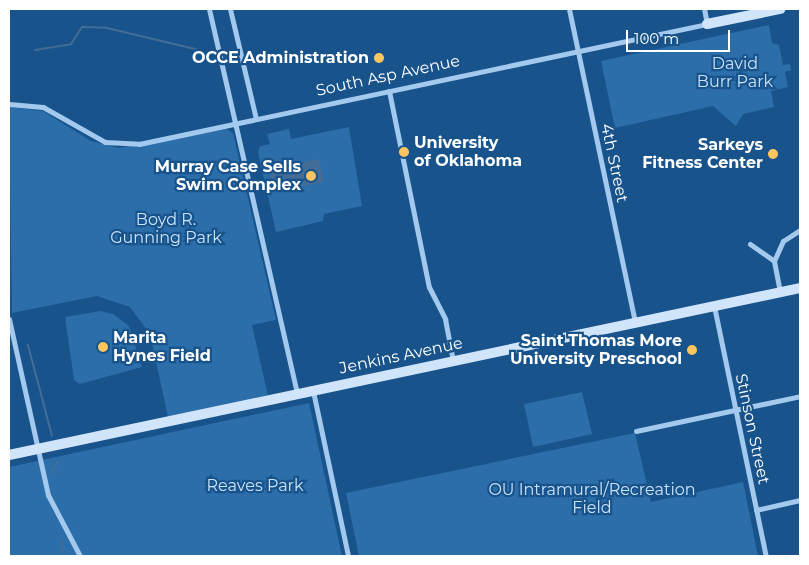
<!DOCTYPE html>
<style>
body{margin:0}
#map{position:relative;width:809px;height:565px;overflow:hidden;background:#18538b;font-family:Montserrat,sans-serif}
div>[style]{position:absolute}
.green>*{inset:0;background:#2b6eaa}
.water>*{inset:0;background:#436d96}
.stream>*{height:2px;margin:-1px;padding:0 1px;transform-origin:1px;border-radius:1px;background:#436d96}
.street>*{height:5px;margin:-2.5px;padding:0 2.5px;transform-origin:2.5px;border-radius:2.5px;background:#a3caee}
.secondary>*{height:10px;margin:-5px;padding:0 5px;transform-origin:5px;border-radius:5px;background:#d0e5fa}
.dots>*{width:14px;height:14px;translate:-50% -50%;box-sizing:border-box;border:2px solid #18538b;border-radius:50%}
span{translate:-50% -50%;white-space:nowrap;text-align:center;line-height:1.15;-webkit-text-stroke:4.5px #18538b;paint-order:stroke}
.poi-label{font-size:16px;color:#fff;font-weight:700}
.right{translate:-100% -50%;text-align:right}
.left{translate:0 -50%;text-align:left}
.park-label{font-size:16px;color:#c9e3fa}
.street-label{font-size:16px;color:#fff}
.frame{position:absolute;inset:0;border:10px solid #fff;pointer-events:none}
.scale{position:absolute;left:626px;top:30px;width:104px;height:22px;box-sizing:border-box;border:2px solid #fff;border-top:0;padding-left:6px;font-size:15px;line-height:18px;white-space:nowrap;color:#fff;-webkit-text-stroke:4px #18538b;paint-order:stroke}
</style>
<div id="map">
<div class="green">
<div style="clip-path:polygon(769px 25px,772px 43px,779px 45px,783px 65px,790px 64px,791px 70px,785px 72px,788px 87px,771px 91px,774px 107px,743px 114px,736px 126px,713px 106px,615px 128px,601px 61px)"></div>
<div style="clip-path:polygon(9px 107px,43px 111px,91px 141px,119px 148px,226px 129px,233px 133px,276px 320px,252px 325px,268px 396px,168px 417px,150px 334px,130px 307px,97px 296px,12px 313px)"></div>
<div style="clip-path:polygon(349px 127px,362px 206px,324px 214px,323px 221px,276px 232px,258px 152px,260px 146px,270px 144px,267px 134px,289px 129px,291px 139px)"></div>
<div style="clip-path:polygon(100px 311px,113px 314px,129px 326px,142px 367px,80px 384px,74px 380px,65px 317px)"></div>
<div style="clip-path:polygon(582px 392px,592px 434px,533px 447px,524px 404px)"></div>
<div style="clip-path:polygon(309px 403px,342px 556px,9px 556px,9px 467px)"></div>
<div style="clip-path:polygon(635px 433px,651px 502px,743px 482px,758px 556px,359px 556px,346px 493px)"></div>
</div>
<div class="water">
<div style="clip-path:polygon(319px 159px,324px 182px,274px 192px,269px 169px)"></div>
</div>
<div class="stream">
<div style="left:35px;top:50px;width:36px;rotate:-9deg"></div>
<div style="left:71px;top:44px;width:20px;rotate:-57deg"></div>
<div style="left:82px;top:27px;width:25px;rotate:2deg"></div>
<div style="left:107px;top:28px;width:95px;rotate:13.4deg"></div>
<div style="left:28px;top:345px;width:94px;rotate:75.2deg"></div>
<div style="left:51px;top:474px;width:15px;rotate:-62deg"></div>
<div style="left:61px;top:541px;width:15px;rotate:79deg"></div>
</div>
<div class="street">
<div style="left:209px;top:9px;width:395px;rotate:77.1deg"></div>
<div style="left:230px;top:9px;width:113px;rotate:76.7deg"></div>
<div style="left:569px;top:9px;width:321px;rotate:78.1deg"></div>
<div style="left:389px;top:91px;width:200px;rotate:78.5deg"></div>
<div style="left:429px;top:287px;width:36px;rotate:63deg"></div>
<div style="left:445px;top:319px;width:43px;rotate:79.2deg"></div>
<div style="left:9px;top:104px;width:34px;rotate:5deg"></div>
<div style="left:43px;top:107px;width:71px;rotate:29.4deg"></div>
<div style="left:105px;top:142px;width:34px;rotate:3deg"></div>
<div style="left:139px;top:144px;width:581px;rotate:-11.93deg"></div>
<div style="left:707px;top:24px;width:15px;rotate:-101deg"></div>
<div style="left:750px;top:244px;width:29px;rotate:35deg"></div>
<div style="left:780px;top:292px;width:32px;rotate:-101deg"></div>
<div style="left:774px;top:261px;width:22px;rotate:-66deg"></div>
<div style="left:783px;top:241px;width:20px;rotate:-33deg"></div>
<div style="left:714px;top:306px;width:255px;rotate:78.3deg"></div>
<div style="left:9px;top:319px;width:180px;rotate:77.5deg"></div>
<div style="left:48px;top:495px;width:69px;rotate:62.3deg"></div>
<div style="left:313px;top:391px;width:169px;rotate:78deg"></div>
<div style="left:636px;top:431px;width:168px;rotate:-12deg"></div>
<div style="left:756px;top:510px;width:45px;rotate:-12.8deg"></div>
</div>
<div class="secondary">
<div style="left:707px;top:24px;width:75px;rotate:-11.6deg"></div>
<div style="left:9px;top:455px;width:808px;rotate:-11.92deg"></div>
</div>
<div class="dots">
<div style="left:379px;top:58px;background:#ffc660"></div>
<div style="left:404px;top:152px;background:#ffc660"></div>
<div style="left:773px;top:154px;background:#ffc660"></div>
<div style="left:311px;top:176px;background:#ffc660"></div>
<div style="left:103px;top:347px;background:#ffc660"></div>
<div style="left:692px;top:350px;background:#ffc660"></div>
</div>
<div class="poi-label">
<span class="right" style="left:369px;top:58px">OCCE Administration</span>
<span class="left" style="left:414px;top:152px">University<br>of Oklahoma</span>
<span class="right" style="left:763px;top:154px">Sarkeys<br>Fitness Center</span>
<span class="right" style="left:301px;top:176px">Murray Case Sells<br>Swim Complex</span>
<span class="left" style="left:113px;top:347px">Marita<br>Hynes Field</span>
<span class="right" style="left:682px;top:350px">Saint Thomas More<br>University Preschool</span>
</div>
<div class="park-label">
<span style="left:735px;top:73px">David<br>Burr Park</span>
<span style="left:166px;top:229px">Boyd R.<br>Gunning Park</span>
<span style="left:255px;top:486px">Reaves Park</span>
<span style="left:592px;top:499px">OU Intramural/Recreation<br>Field</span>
</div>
<div class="street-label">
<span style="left:388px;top:76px;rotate:-12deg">South Asp Avenue</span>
<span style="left:614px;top:163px;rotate:78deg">4th Street</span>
<span style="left:401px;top:356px;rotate:-12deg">Jenkins Avenue</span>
<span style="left:752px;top:429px;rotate:78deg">Stinson Street</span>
</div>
<div class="frame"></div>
<div class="scale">100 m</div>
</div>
